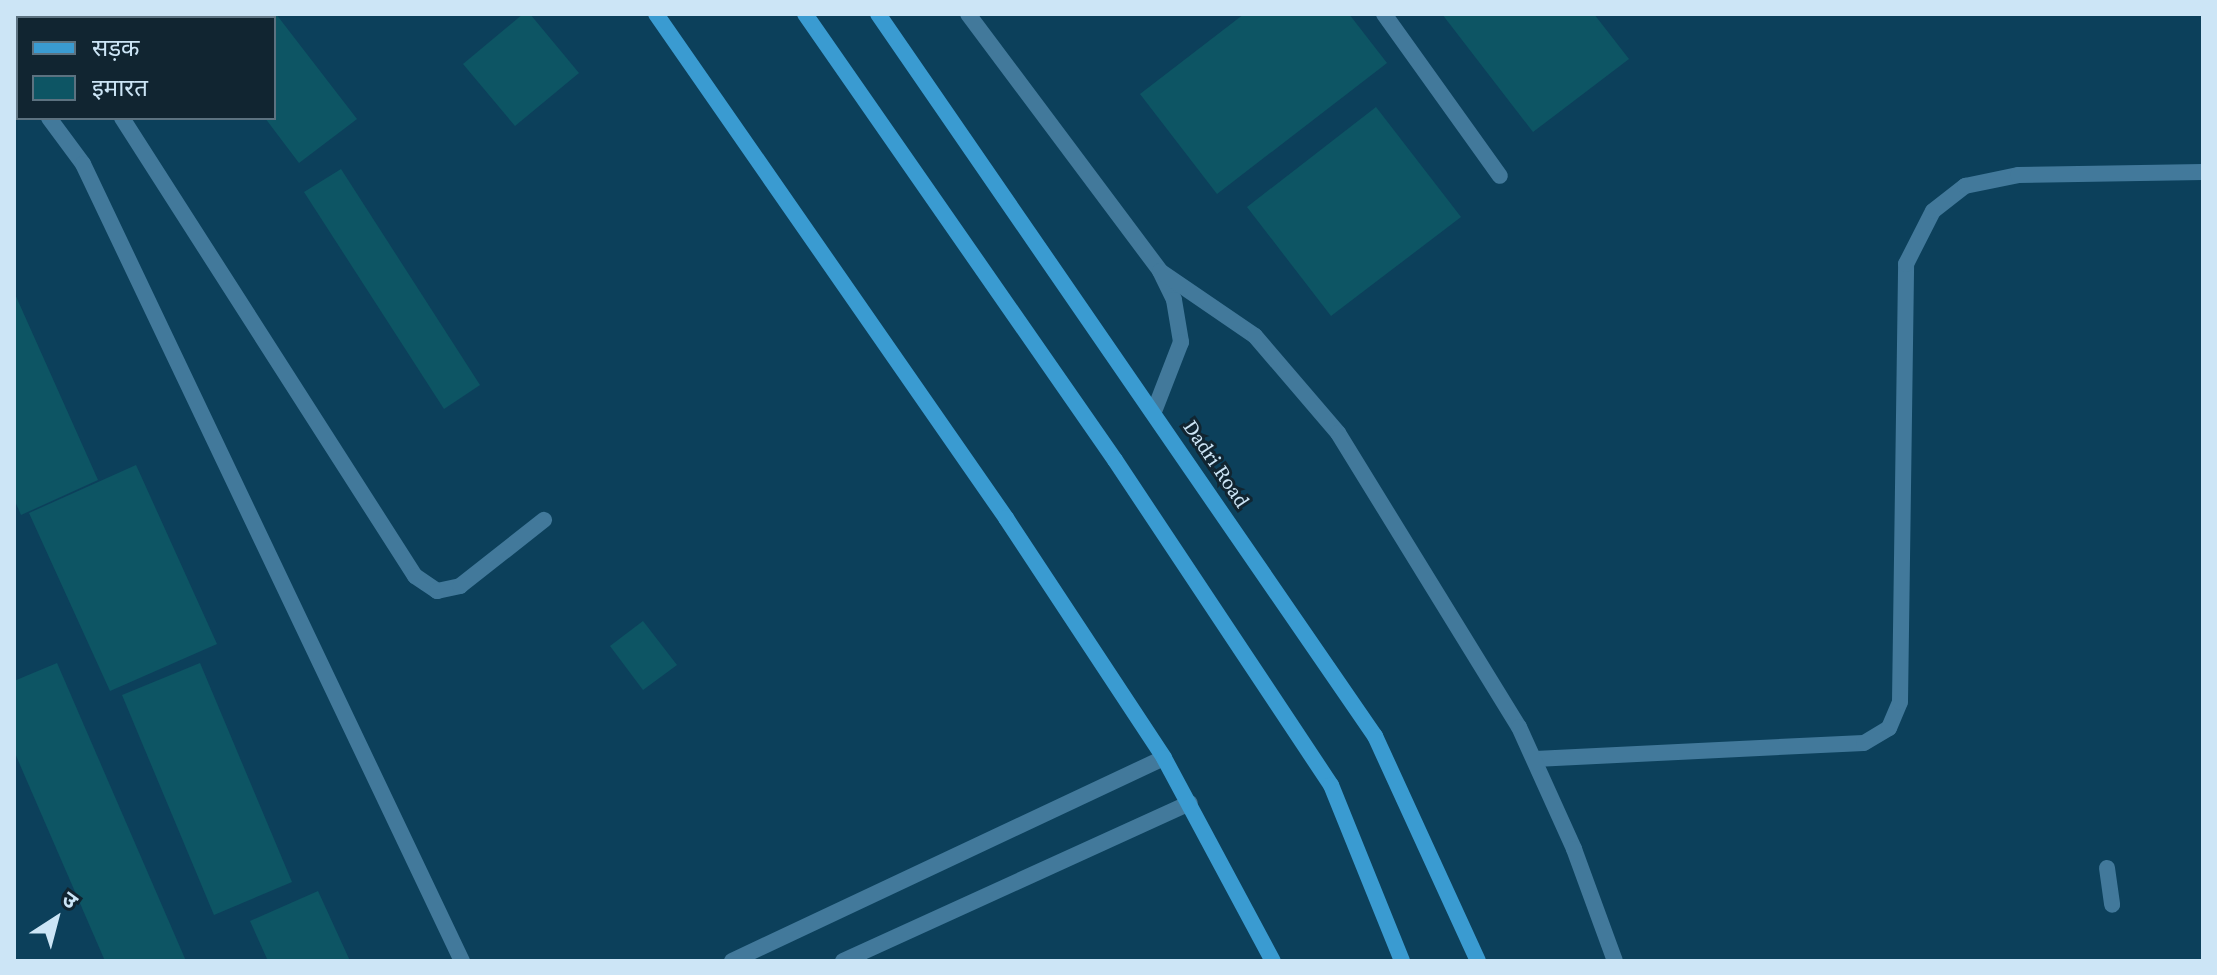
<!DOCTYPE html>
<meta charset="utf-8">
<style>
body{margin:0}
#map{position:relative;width:2217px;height:975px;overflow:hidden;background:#0c405b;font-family:"Source Serif 4","Noto Sans Devanagari",serif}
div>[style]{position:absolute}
.building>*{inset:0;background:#0d5564}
.lane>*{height:16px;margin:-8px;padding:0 8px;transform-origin:8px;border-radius:8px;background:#42799b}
.street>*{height:16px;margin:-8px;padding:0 8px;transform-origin:8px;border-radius:8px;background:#42799b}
.secondary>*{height:16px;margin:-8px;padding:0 8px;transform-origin:8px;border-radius:8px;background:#3a9bd1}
span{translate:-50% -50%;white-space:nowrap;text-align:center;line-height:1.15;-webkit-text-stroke:6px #112531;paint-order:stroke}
.street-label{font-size:20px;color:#cce5f6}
.frame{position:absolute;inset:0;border:16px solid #cce5f6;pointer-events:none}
.legend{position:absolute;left:16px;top:16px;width:260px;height:104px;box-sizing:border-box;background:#112531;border:2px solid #5c7280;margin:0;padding:10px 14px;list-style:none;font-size:24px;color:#cce5f6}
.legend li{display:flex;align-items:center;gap:16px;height:40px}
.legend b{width:40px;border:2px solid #5c7280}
.north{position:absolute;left:16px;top:879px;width:80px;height:80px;-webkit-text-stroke:6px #112531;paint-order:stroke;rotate:36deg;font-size:22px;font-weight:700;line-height:32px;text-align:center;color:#cce5f6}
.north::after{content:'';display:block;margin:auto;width:28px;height:36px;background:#cce5f6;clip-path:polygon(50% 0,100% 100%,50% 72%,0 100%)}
</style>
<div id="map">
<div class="building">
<div style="clip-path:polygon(196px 14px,257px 14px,252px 18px)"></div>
<div style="clip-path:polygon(276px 14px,357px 119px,299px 163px,265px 118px,274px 118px)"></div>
<div style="clip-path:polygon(523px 14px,530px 14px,579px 73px,515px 126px,463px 64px)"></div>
<div style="clip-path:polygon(1244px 14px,1349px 14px,1387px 63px,1217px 194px,1140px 94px)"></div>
<div style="clip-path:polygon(1442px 14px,1594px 14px,1629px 59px,1533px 132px)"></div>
<div style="clip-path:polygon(1376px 107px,1461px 217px,1331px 316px,1247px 207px)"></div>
<div style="clip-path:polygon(341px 169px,480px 385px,444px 409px,304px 192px)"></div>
<div style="clip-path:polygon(14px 292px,98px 480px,21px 515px,14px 499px)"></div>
<div style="clip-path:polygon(136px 465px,217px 644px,110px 691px,29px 513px)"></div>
<div style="clip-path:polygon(643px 621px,677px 665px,643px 690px,610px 646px)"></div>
<div style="clip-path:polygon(57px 663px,186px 961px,105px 961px,14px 751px,14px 681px)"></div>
<div style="clip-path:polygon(200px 663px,292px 882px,214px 915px,122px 695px)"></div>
<div style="clip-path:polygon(318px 891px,350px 961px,268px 961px,250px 921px)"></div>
</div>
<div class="lane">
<div style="left:49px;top:14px;width:6px;rotate:45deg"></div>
<div style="left:1384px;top:14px;width:199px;rotate:54.4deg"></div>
<div style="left:14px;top:25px;width:6px;rotate:-51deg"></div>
<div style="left:14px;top:86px;width:5px;rotate:37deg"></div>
<div style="left:49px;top:118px;width:57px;rotate:53.5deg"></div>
<div style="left:83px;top:164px;width:883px;rotate:64.57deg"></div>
<div style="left:122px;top:118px;width:544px;rotate:57.39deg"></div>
<div style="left:415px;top:576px;width:27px;rotate:34deg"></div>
<div style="left:437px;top:591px;width:24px;rotate:-12deg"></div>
<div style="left:460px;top:586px;width:107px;rotate:-38.2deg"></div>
<div style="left:1535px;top:759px;width:329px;rotate:-2.8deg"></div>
<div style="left:1864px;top:743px;width:29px;rotate:-31deg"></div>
<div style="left:1889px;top:728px;width:28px;rotate:-67deg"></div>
<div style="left:1900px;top:702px;width:438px;rotate:-89.2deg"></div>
<div style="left:1906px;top:264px;width:59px;rotate:-63deg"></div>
<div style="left:1933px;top:211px;width:41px;rotate:-38deg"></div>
<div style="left:1965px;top:186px;width:54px;rotate:-11.7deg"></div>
<div style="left:2018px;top:175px;width:185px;rotate:-0.9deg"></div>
<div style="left:2107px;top:868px;width:37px;rotate:82deg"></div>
<div style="left:732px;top:961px;width:477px;rotate:-25.2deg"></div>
<div style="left:843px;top:961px;width:381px;rotate:-24.5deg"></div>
</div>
<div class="street">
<div style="left:968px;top:14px;width:321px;rotate:53.2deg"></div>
<div style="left:1160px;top:271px;width:32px;rotate:64deg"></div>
<div style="left:1174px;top:300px;width:43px;rotate:80.5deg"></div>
<div style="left:1181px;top:342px;width:72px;rotate:111.2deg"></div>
<div style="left:1160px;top:271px;width:115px;rotate:34.4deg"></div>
<div style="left:1255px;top:336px;width:128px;rotate:49.4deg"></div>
<div style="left:1338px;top:433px;width:345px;rotate:58.4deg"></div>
<div style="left:1519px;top:727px;width:134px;rotate:65.7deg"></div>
<div style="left:1574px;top:849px;width:119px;rotate:69.9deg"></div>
</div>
<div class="secondary">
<div style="left:656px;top:14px;width:614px;rotate:55.22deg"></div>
<div style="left:1006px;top:518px;width:287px;rotate:56.6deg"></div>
<div style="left:1164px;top:758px;width:230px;rotate:61.8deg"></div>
<div style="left:805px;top:14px;width:543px;rotate:55.2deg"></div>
<div style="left:1115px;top:460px;width:390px;rotate:56.4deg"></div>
<div style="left:1331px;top:785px;width:190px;rotate:68deg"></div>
<div style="left:878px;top:14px;width:877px;rotate:55.46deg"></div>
<div style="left:1375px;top:736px;width:247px;rotate:65.4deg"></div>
</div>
<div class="street-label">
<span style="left:1216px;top:464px;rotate:56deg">Dadri Road</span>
</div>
<div class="frame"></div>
<ul class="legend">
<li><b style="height:10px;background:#3a9bd1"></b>सड़क</li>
<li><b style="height:22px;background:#0d5564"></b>इमारत</li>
</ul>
<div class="north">उ</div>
</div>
